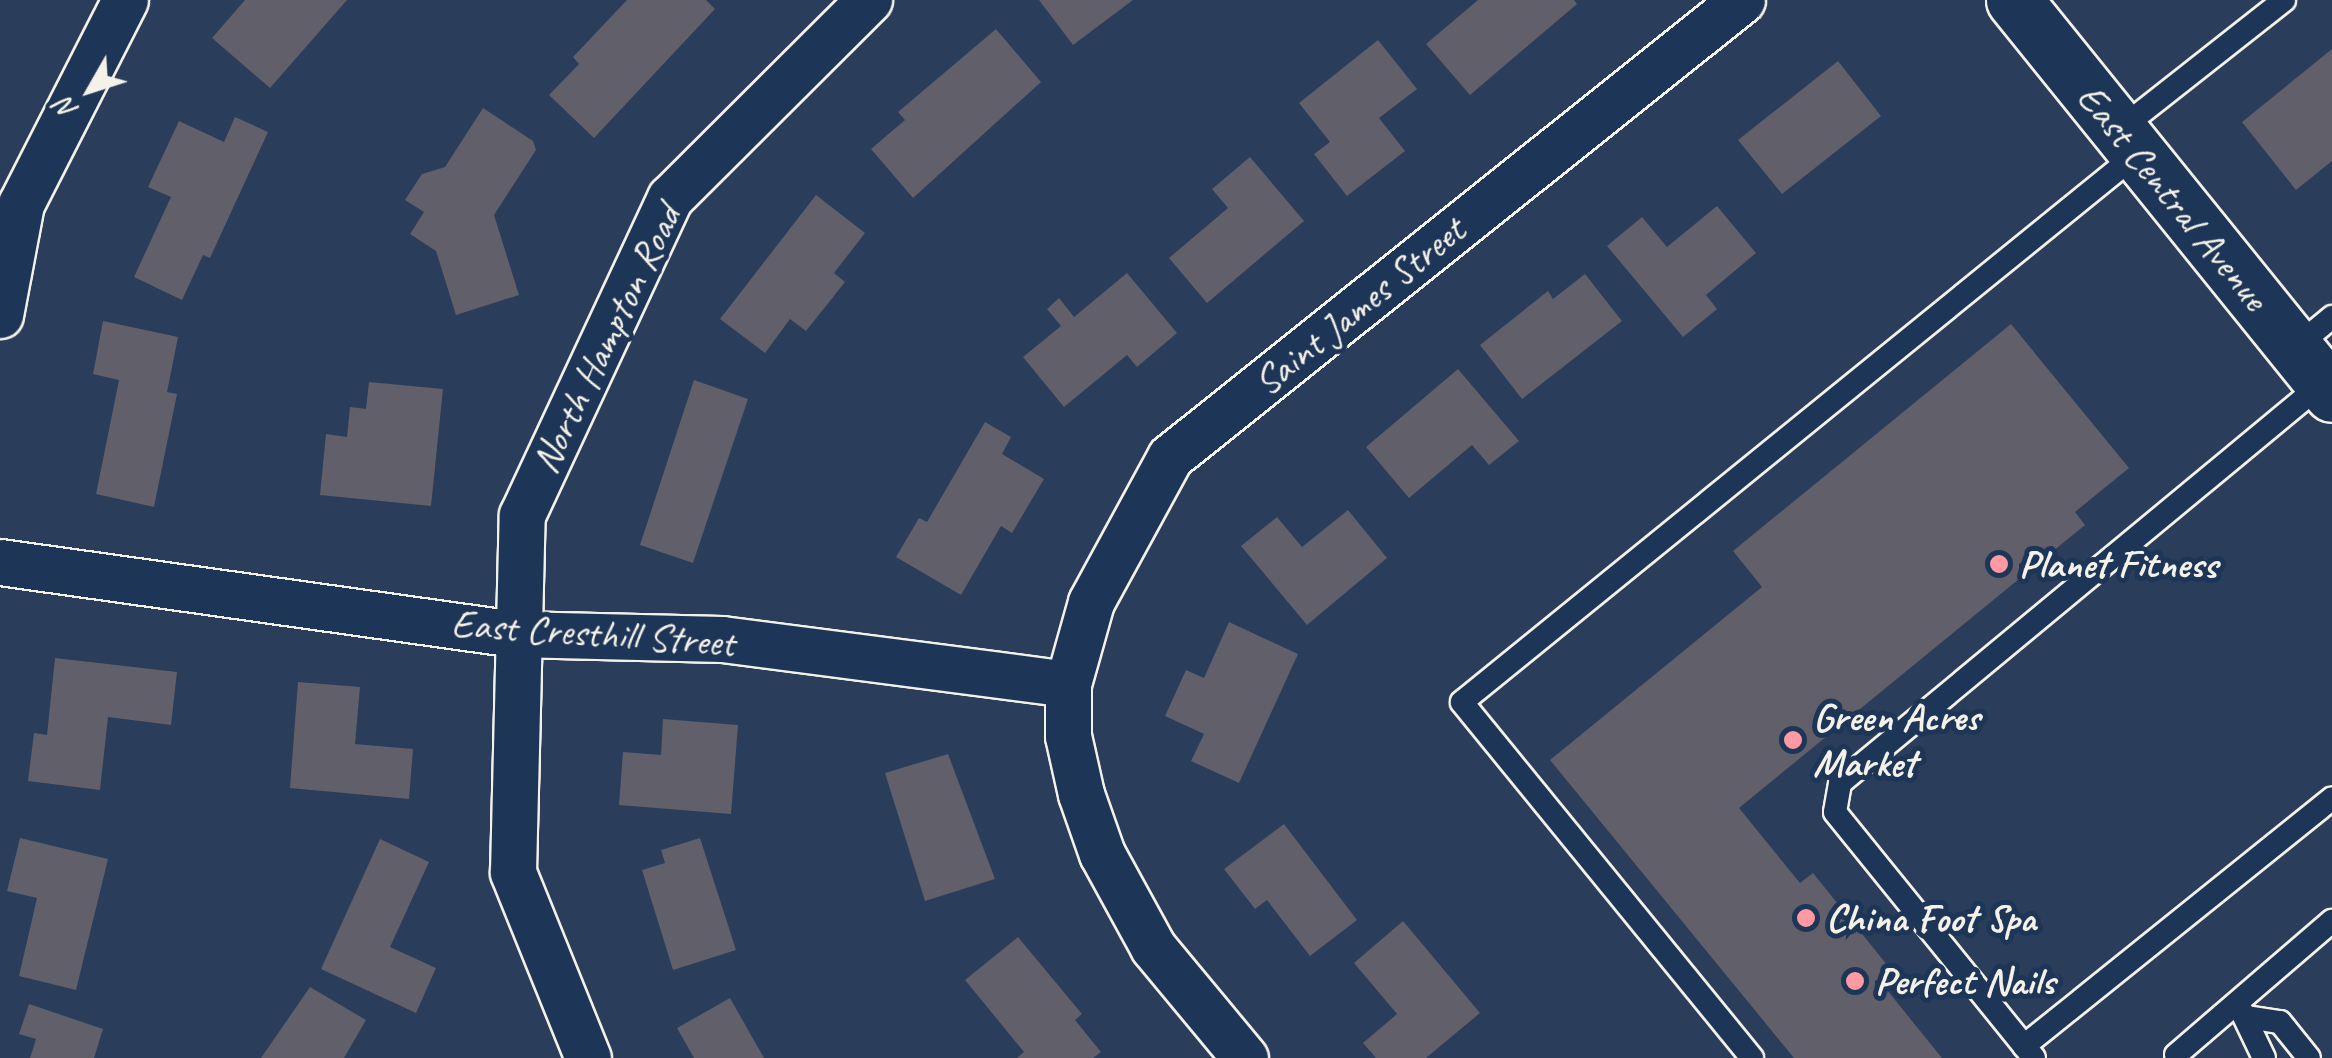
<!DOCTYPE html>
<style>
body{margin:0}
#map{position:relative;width:2332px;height:1058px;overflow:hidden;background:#2a3d5b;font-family:Caveat,sans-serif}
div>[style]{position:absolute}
.building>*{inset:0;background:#605f6a}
.roads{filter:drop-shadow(2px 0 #f4f1e8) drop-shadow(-2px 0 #f4f1e8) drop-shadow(0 2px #f4f1e8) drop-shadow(0 -2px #f4f1e8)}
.lane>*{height:22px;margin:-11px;padding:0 11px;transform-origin:11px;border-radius:11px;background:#1d3557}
.street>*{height:45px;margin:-22.5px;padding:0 22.5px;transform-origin:22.5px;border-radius:22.5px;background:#1d3557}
.secondary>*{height:55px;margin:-27.5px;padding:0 27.5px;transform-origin:27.5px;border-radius:27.5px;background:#1d3557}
.dots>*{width:28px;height:28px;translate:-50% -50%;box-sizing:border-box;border:5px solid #1d3557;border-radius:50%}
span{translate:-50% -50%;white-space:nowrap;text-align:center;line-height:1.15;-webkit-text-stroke:10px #1d3557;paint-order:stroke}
.street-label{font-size:40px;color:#f4f1e8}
.poi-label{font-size:40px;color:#f4f1e8;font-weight:700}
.left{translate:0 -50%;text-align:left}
.north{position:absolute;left:40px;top:40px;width:100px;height:100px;-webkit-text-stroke:8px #1d3557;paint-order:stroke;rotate:231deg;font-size:28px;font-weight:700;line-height:40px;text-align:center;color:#f4f1e8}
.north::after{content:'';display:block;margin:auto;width:35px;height:45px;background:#f4f1e8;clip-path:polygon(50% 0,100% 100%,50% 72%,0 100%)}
</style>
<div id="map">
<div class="building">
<div style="clip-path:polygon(245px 0,347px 0,270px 88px,212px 38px)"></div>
<div style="clip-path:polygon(627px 0,706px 0,715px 9px,594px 138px,549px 95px,579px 64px,573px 57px)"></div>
<div style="clip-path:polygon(1039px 0,1133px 0,1073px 45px)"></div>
<div style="clip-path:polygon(1478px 0,1574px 0,1577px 4px,1470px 95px,1426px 44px)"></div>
<div style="clip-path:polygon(996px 29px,1041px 82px,913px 198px,871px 149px,905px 120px,898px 112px)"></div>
<div style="clip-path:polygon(1378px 40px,1417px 89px,1379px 118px,1405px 151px,1347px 196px,1314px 154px,1330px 142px,1299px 103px)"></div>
<div style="clip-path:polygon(2332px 49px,2332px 161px,2296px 190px,2242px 122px)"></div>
<div style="clip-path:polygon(1838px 61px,1881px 116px,1782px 194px,1738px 140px)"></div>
<div style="clip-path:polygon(483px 108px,533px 141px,536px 150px,494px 215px,519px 295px,456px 315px,436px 251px,410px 234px,424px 212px,405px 200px,422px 174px,445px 167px)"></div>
<div style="clip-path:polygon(235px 117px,268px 132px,210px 258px,203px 255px,182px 300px,134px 277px,171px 197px,148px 187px,179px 121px,224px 142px)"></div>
<div style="clip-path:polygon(1250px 157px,1304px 221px,1207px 303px,1169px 258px,1228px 208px,1212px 189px)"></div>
<div style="clip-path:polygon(816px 195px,865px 233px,834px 273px,845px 282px,806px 331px,790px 319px,765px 353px,720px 319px)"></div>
<div style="clip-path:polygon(1717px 206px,1756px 253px,1706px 295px,1717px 309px,1683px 337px,1607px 246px,1642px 217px,1667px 247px)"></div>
<div style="clip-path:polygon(1127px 273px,1177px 333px,1137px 367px,1127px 355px,1064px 407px,1023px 357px,1061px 326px,1047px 309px,1059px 298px,1074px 317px)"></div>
<div style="clip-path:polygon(1585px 274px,1622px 321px,1522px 399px,1480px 345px,1548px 291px,1553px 299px)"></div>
<div style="clip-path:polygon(103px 321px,178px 337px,167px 392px,177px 394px,154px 507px,96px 494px,119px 380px,93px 374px)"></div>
<div style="clip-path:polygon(2011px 324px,2129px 468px,2075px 512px,2085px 525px,1739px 808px,1800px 883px,1813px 873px,1900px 981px,1887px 990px,1942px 1058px,1794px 1058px,1550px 760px,1762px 587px,1733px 551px)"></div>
<div style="clip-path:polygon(1458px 369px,1519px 441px,1489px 465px,1472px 445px,1409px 498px,1366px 447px)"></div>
<div style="clip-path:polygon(694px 380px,748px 399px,693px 563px,640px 545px)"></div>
<div style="clip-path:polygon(369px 382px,443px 389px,431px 506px,320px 495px,326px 434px,347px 437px,350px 407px,366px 409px)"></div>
<div style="clip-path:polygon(985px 422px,1011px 437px,1002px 454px,1044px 479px,1012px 533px,1001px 526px,961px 595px,896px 557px,919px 518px,927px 522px)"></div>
<div style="clip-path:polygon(1348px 510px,1387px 558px,1307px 625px,1241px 546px,1277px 517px,1302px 547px)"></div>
<div style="clip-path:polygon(1229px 622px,1298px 654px,1239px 783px,1191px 761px,1204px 734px,1165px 716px,1186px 670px,1204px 678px)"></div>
<div style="clip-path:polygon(55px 658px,177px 672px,171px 725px,108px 717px,100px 790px,28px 781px,34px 733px,47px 735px)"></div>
<div style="clip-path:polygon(298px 682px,360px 687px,355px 744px,413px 749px,409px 799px,290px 788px)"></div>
<div style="clip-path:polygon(663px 719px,738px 725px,731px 814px,619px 805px,623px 752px,661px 755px)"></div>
<div style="clip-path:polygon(948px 754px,995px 879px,925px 901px,885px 773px)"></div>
<div style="clip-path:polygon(1284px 824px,1357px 920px,1310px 956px,1267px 900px,1255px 909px,1224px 869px)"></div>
<div style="clip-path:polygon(20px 838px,108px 859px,76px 990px,19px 976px,37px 898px,7px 891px)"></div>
<div style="clip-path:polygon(700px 838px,736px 950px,673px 970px,642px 870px,665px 863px,661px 850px)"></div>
<div style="clip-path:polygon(380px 839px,429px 862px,390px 947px,436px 968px,416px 1013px,321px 969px)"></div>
<div style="clip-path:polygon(1403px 921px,1480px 1013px,1426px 1058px,1376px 1058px,1363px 1043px,1397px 1014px,1354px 963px)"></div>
<div style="clip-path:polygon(1018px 937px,1082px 1014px,1075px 1020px,1101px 1052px,1093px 1058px,1017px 1058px,1024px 1052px,965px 980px)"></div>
<div style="clip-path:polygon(310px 987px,366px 1020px,344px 1058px,261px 1058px)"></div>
<div style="clip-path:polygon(730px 998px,764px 1058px,694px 1058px,677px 1028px)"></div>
<div style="clip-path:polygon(29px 1004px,103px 1029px,94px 1058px,30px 1058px,36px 1039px,19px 1034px)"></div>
</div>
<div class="roads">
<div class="lane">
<div style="left:2119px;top:130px;width:210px;rotate:-38.2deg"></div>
<div style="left:2296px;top:347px;width:47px;rotate:-39.8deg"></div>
<div style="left:2241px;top:1010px;width:53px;rotate:64.4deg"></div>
<div style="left:2247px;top:1017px;width:33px;rotate:9deg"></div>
<div style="left:2280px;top:1022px;width:46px;rotate:51.1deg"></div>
<div style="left:2024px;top:1046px;width:395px;rotate:-38.8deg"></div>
<div style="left:2176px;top:1055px;width:206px;rotate:-40.7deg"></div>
<div style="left:1752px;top:1058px;width:459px;rotate:-129.2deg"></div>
<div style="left:1462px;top:702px;width:871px;rotate:-39.08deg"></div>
<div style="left:2034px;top:1058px;width:316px;rotate:-129deg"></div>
<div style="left:1835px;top:812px;width:29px;rotate:-80deg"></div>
<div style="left:1840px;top:783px;width:627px;rotate:-39.63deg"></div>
</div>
<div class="street">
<div style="left:0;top:315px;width:113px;rotate:-79.3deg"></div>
<div style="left:21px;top:204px;width:229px;rotate:-63deg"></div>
<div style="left:0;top:562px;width:520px;rotate:7.96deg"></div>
<div style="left:515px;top:634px;width:207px;rotate:1.4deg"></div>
<div style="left:722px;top:639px;width:349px;rotate:7.4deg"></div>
<div style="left:588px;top:1058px;width:201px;rotate:-112deg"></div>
<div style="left:513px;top:872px;width:357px;rotate:-88.6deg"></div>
<div style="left:522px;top:515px;width:350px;rotate:-65deg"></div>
<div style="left:670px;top:198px;width:281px;rotate:-44.9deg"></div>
<div style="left:1245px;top:1058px;width:144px;rotate:-129.7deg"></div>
<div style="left:1153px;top:947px;width:106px;rotate:-118.7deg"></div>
<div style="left:1102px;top:854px;width:64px;rotate:-109.3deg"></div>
<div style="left:1081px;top:794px;width:59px;rotate:-102.6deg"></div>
<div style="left:1068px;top:736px;width:52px;rotate:-90deg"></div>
<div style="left:1068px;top:684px;width:85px;rotate:-74.3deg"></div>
<div style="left:1091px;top:602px;width:165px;rotate:-61.4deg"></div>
<div style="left:1170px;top:457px;width:732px;rotate:-38.62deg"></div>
</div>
<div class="secondary">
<div style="left:2014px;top:0;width:506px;rotate:51.09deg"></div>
</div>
</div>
<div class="dots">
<div style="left:1999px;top:564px;background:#ff9aa2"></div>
<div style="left:1793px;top:740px;background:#ff9aa2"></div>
<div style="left:1806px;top:918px;background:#ff9aa2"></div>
<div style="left:1855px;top:981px;background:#ff9aa2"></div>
</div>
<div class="street-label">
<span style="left:2173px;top:197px;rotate:51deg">East Central Avenue</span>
<span style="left:1359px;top:306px;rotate:-39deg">Saint James Street</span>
<span style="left:606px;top:339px;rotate:-64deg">North Hampton Road</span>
<span style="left:593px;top:633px;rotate:4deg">East Cresthill Street</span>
</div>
<div class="poi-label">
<span class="left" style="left:2019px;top:564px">Planet Fitness</span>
<span class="left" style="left:1813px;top:740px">Green Acres<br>Market</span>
<span class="left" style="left:1826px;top:918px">China Foot Spa</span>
<span class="left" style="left:1875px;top:981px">Perfect Nails</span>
</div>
<div class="north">N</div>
</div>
